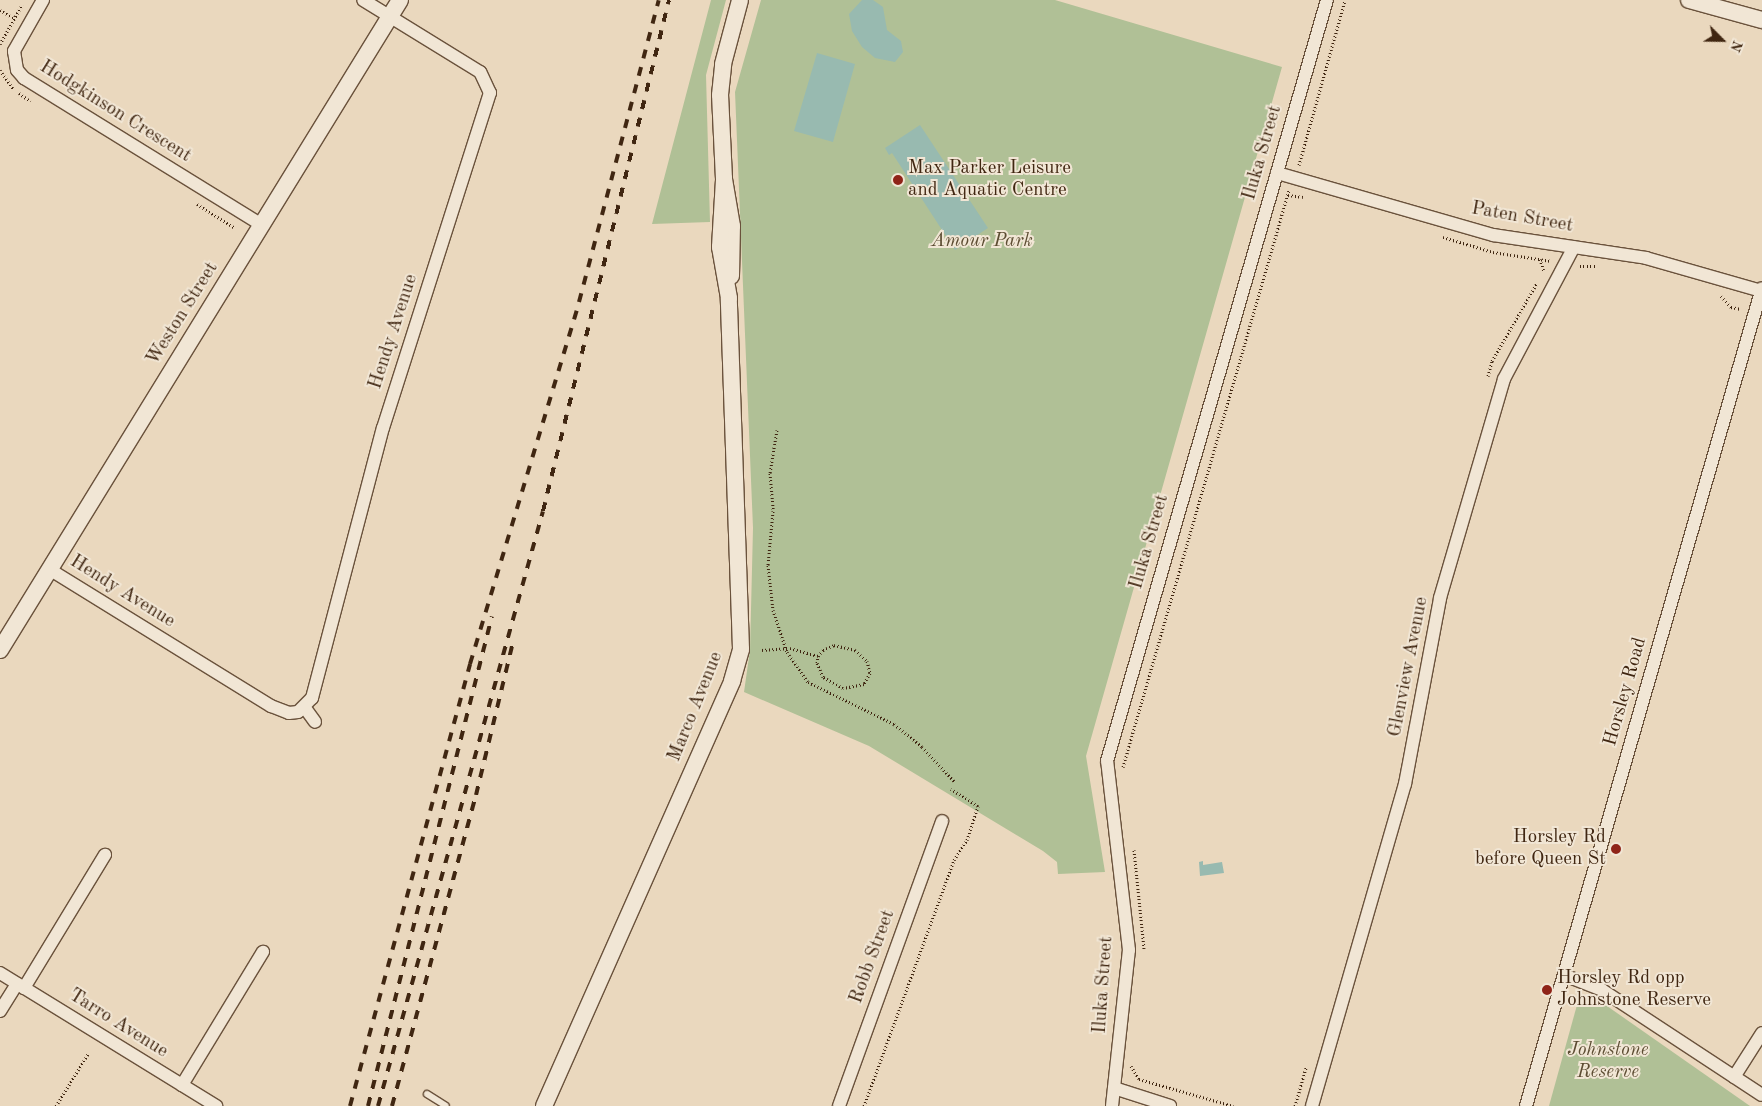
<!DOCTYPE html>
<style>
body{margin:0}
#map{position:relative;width:1762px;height:1106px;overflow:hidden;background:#ead8be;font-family:"Old Standard TT",serif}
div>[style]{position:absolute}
.green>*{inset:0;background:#b0c096}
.water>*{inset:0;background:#98bab0}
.path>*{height:3px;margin-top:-1.5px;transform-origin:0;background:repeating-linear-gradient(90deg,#402611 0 1px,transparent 0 3.5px)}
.roads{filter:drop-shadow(1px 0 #6a523c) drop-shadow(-1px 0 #6a523c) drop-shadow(0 1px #6a523c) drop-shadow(0 -1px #6a523c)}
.service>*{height:6px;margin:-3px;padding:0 3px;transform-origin:3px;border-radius:3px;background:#f1e6d5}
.minor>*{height:12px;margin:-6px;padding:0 6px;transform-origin:6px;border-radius:6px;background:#f1e6d5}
.tertiary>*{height:16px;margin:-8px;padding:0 8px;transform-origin:8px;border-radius:8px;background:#f1e6d5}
.rail>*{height:4px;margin-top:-2px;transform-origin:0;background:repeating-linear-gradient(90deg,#402611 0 9px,transparent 0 18px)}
.dots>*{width:14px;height:14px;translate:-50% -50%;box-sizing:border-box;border:2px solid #f1e6d5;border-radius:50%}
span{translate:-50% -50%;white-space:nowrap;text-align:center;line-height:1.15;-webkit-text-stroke:4px #f1e6d5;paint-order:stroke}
.street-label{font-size:19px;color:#402611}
.poi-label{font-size:19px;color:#402611}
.left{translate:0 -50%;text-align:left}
.right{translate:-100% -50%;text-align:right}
.park-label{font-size:19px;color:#5c4c32;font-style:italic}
.north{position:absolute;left:1697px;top:15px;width:50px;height:50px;-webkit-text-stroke:4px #f1e6d5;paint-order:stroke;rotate:113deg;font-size:14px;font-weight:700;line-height:20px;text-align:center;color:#402611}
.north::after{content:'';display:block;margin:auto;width:18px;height:22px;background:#402611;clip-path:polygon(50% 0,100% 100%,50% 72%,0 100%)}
</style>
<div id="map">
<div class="green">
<div style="clip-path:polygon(711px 0,726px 0,706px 75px,710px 222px,652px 224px)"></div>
<div style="clip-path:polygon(761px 0,1055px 0,1282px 67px,1086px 756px,1105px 872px,1058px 874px,1057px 862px,1043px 851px,869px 746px,744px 692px,750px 650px,753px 528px,735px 92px)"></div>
<div style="clip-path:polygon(1589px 1000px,1607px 1006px,1750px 1106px,1549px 1106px,1577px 1005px)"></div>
</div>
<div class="water">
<div style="clip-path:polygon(862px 0,873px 0,883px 7px,887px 30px,901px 41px,903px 52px,895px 62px,875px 58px,862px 47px,852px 31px,849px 14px)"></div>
<div style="clip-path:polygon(817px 53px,855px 64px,833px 142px,794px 131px)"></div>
<div style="clip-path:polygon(920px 125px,988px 228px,955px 250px,892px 153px,889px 155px,885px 148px)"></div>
<div style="clip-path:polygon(1203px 861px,1203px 865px,1222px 862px,1224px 873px,1200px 876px,1199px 862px)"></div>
</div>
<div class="path">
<div style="left:0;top:10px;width:16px;rotate:30deg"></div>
<div style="left:0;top:44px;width:45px;rotate:-60.6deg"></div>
<div style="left:0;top:70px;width:24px;rotate:55deg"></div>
<div style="left:19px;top:93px;width:14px;rotate:36deg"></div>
<div style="left:1299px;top:165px;width:171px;rotate:-74.4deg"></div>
<div style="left:1288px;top:195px;width:15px;rotate:8deg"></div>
<div style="left:197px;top:204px;width:45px;rotate:32.3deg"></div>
<div style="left:1443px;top:237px;width:52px;rotate:16.7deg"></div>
<div style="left:1493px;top:252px;width:59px;rotate:8.8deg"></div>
<div style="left:1540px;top:259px;width:13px;rotate:72deg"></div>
<div style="left:1580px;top:266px;width:16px"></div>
<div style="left:1721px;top:296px;width:15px;rotate:48deg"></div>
<div style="left:1731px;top:307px;width:10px;rotate:11deg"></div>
<div style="left:1488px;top:376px;width:16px;rotate:-75deg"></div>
<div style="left:1492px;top:361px;width:90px;rotate:-60deg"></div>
<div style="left:777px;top:430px;width:44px;rotate:99.2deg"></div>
<div style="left:770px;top:473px;width:38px;rotate:85deg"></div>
<div style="left:773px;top:511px;width:54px;rotate:95.3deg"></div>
<div style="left:768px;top:565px;width:45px;rotate:83.7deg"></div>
<div style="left:773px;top:610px;width:44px;rotate:71.6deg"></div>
<div style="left:787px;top:652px;width:37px;rotate:55deg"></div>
<div style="left:808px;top:682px;width:96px;rotate:26deg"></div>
<div style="left:894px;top:724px;width:36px;rotate:39deg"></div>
<div style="left:922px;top:747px;width:48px;rotate:46.7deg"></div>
<div style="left:1417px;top:632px;width:30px;rotate:-78deg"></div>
<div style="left:834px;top:645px;width:22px;rotate:13deg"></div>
<div style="left:855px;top:650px;width:16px;rotate:43deg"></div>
<div style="left:867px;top:661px;width:12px;rotate:76deg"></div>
<div style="left:870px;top:673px;width:13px;rotate:119deg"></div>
<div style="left:864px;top:684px;width:21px;rotate:169deg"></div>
<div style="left:843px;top:688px;width:23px;rotate:-151deg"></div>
<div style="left:823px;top:677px;width:15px;rotate:-113deg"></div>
<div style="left:817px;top:663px;width:7px;rotate:-82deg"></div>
<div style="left:818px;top:656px;width:8px;rotate:-50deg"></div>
<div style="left:823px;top:650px;width:12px;rotate:-24deg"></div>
<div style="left:762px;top:650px;width:28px;rotate:-4deg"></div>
<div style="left:790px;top:648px;width:29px;rotate:16deg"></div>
<div style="left:1123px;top:767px;width:600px;rotate:-73.95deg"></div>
<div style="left:1134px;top:850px;width:99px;rotate:84.2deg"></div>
<div style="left:1131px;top:1066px;width:15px;rotate:58deg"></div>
<div style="left:1139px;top:1079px;width:98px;rotate:16deg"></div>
<div style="left:56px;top:1106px;width:61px;rotate:-58.4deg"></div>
<div style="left:864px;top:1106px;width:262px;rotate:-69.9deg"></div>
<div style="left:954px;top:860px;width:24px;rotate:-57deg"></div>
<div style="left:967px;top:840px;width:36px;rotate:-72deg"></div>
<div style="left:978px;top:806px;width:32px;rotate:-148deg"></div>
<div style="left:1295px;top:1106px;width:40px;rotate:-74deg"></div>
</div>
<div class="roads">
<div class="service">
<div style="left:427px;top:1094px;width:22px;rotate:32deg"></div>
</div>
<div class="minor">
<div style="left:43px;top:0;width:59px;rotate:119.6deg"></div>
<div style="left:14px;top:51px;width:19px;rotate:81deg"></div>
<div style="left:17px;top:70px;width:11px;rotate:49deg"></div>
<div style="left:24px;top:78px;width:280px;rotate:31.7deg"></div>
<div style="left:1277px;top:173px;width:225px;rotate:16deg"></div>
<div style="left:1493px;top:235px;width:155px;rotate:8.5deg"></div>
<div style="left:1646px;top:258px;width:121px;rotate:15.9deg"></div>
<div style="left:49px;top:569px;width:261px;rotate:31.7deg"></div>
<div style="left:271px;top:706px;width:19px;rotate:21deg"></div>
<div style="left:289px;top:713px;width:9px;rotate:-6deg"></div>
<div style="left:298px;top:712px;width:20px;rotate:-45deg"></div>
<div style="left:312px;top:698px;width:279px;rotate:-75.3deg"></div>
<div style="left:383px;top:428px;width:352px;rotate:-72.3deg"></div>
<div style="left:490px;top:93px;width:23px;rotate:-115deg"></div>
<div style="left:480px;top:72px;width:137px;rotate:-148.4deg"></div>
<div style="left:305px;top:708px;width:17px;rotate:54deg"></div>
<div style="left:0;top:973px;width:254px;rotate:31.6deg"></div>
<div style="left:1564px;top:975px;width:41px;rotate:21.5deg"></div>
<div style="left:1602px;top:990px;width:191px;rotate:33.3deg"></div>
<div style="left:24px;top:988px;width:156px;rotate:-58.7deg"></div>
<div style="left:0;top:1011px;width:32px;rotate:-58deg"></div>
<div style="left:1734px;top:1077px;width:52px;rotate:-57.5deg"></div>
<div style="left:182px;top:1085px;width:156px;rotate:-58.7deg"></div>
<div style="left:1114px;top:1088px;width:59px;rotate:17.8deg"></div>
<div style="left:839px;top:1106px;width:303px;rotate:-70.1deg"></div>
<div style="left:1112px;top:1106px;width:157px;rotate:-83.8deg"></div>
<div style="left:1129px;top:950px;width:190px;rotate:-96.6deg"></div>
<div style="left:1107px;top:761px;width:792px;rotate:-73.88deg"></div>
<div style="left:1312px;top:1106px;width:335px;rotate:-73.9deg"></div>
<div style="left:1405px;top:784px;width:189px;rotate:-79.3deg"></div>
<div style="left:1440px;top:598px;width:228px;rotate:-73.7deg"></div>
<div style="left:1504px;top:379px;width:149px;rotate:-62.1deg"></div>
<div style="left:1526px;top:1106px;width:851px;rotate:-73.91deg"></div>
</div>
<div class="tertiary">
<div style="left:1689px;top:0;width:76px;rotate:15.3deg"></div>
<div style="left:731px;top:276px;width:50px;rotate:-88.9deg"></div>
<div style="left:732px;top:226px;width:48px;rotate:-99.7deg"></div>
<div style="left:724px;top:179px;width:84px;rotate:-92.7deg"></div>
<div style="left:720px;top:95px;width:31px;rotate:-84deg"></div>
<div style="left:723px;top:64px;width:66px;rotate:-75.1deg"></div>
<div style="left:0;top:650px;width:763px;rotate:-58.39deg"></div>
<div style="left:544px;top:1106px;width:465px;rotate:-66.1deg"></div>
<div style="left:732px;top:681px;width:33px;rotate:-74deg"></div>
<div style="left:741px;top:649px;width:351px;rotate:-92deg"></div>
<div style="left:729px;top:298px;width:52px;rotate:-100deg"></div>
<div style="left:720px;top:247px;width:68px;rotate:-86.6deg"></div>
</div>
</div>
<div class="rail">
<div style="left:350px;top:1106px;width:458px;rotate:-74.8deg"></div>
<div style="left:470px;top:664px;width:378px;rotate:-73.2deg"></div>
<div style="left:579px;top:302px;width:312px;rotate:-75.2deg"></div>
<div style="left:368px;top:1106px;width:505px;rotate:-75.8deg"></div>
<div style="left:378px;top:1106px;width:617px;rotate:-74.5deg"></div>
<div style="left:543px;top:511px;width:526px;rotate:-76.15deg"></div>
<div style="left:392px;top:1106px;width:322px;rotate:-74.9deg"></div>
<div style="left:476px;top:795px;width:157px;rotate:-76.4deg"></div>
</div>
<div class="dots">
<div style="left:898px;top:180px;background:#8f2418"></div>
<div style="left:1616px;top:849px;background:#8f2418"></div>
<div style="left:1547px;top:990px;background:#8f2418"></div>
</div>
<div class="street-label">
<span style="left:115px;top:112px;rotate:32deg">Hodgkinson Crescent</span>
<span style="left:1263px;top:153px;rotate:-74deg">Iluka Street</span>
<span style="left:1522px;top:218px;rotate:10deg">Paten Street</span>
<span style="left:183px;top:314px;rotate:-58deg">Weston Street</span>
<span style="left:394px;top:332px;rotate:-72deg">Hendy Avenue</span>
<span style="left:1150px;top:542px;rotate:-74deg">Iluka Street</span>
<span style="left:122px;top:592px;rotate:32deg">Hendy Avenue</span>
<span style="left:1409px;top:667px;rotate:-79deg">Glenview Avenue</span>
<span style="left:1626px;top:692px;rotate:-74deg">Horsley Road</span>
<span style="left:696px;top:707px;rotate:-68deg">Marco Avenue</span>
<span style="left:873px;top:957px;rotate:-70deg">Robb Street</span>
<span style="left:1104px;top:985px;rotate:-86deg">Iluka Street</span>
<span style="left:118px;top:1024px;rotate:32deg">Tarro Avenue</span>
</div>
<div class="poi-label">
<span class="left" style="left:908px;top:180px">Max Parker Leisure<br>and Aquatic Centre</span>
<span class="right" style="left:1606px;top:849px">Horsley Rd<br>before Queen St</span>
<span class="left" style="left:1557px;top:990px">Horsley Rd opp<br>Johnstone Reserve</span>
</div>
<div class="park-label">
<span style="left:982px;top:242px">Amour Park</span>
<span style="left:1608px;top:1062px">Johnstone<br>Reserve</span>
</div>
<div class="north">N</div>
</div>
